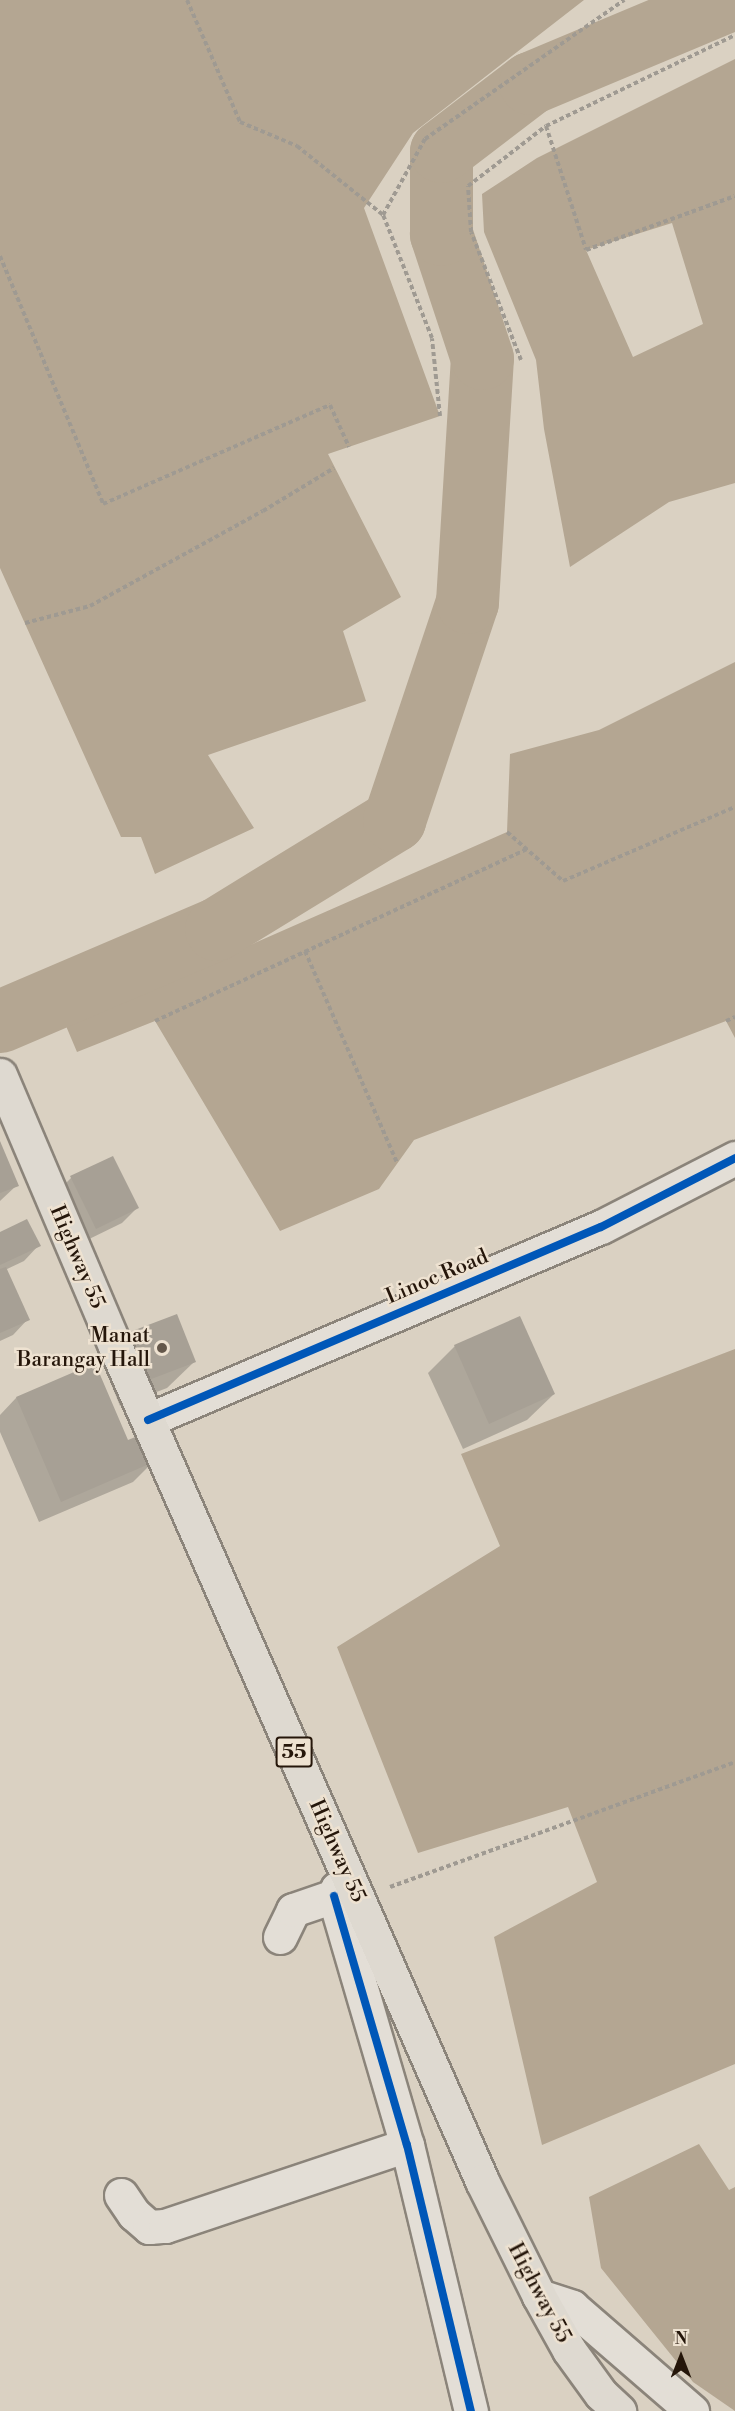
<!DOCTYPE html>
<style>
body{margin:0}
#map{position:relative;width:735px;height:2411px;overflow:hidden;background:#dad1c2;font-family:"Libre Bodoni",serif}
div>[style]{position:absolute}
.water>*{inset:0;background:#b4a692}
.shadow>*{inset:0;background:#0003}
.river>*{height:63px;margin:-31.5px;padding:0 31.5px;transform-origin:31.5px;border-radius:31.5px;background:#b4a692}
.building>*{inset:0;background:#a7a095}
.path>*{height:4px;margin-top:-2px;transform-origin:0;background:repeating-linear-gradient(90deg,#9f9a92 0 4.5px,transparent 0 7.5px)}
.roads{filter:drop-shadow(2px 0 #8b847a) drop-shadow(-2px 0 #8b847a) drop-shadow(0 2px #8b847a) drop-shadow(0 -2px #8b847a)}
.minor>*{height:33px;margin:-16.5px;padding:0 16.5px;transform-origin:16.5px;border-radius:16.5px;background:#e3ded6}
.highway>*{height:33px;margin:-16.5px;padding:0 16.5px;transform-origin:16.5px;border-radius:16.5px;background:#ded9d0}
.cycleway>*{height:8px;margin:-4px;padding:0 4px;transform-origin:4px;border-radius:4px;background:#0057b8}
.dots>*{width:16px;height:16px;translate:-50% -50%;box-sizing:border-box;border:3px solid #eee2d1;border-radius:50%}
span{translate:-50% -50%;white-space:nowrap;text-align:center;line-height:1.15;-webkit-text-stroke:5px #eee2d1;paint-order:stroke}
.shield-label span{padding:2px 4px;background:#eee2d1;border:2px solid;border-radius:4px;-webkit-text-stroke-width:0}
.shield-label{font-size:20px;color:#25160a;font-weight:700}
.street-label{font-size:21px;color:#25160a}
.poi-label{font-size:21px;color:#25160a}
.right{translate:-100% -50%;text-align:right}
.north{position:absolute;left:651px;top:2327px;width:60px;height:60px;-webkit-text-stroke:4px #eee2d1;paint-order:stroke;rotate:0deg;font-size:16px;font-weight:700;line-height:24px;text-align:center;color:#25160a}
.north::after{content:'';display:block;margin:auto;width:21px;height:27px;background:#25160a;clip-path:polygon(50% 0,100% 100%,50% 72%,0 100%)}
</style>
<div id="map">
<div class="water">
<div style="clip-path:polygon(0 0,584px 0,413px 133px,364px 208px,440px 416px,328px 454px,401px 597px,343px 631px,366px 701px,208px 755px,254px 828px,155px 874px,141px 837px,121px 837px,0 568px)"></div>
<div style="clip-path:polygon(evenodd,735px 59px,735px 483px,669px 502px,570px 567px,544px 429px,536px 360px,484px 232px,482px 194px,537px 158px,735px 59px,672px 223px,703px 324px,633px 357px,586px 250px,672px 223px)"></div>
<div style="clip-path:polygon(735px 662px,735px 1038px,726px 1021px,414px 1140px,379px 1189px,280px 1231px,155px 1021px,77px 1052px,66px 1026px,507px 832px,510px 754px,599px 730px)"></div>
<div style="clip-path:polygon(735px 1349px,735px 2064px,542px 2145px,494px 1937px,597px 1882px,568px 1807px,418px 1853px,337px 1647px,500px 1546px,461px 1454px)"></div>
<div style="clip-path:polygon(699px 2144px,729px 2190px,735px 2187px,735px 2411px,693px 2382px,601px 2268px,589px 2197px)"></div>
</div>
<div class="shadow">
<div style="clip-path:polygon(0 1145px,17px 1185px,0 1201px)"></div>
<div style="clip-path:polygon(112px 1158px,137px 1208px,122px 1223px,81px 1243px,56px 1193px,71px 1178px)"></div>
<div style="clip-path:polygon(0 1233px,39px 1245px,24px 1261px,5px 1270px,28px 1319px,13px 1335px,0 1341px)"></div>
<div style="clip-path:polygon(519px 1318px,554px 1394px,527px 1420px,463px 1449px,428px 1373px,455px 1346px)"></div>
<div style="clip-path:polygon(128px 1334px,194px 1362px,167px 1388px,120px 1406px,102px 1361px)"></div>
<div style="clip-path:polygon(95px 1365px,128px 1442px,155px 1460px,133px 1482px,39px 1522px,0 1432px,0 1415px,16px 1398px)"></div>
</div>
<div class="river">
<div style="left:0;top:1021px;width:235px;rotate:-23.1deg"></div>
<div style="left:216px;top:929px;width:209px;rotate:-31.5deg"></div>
<div style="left:394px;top:820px;width:230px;rotate:-71.5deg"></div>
<div style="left:467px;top:602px;width:244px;rotate:-86.5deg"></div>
<div style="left:482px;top:358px;width:131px;rotate:-108.3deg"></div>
<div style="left:441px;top:234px;width:83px;rotate:-90deg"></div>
<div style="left:441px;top:151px;width:112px;rotate:-37.4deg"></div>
<div style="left:530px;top:83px;width:215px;rotate:-22.7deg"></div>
</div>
<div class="building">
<div style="clip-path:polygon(0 1141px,19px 1186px,0 1193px)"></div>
<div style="clip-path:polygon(113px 1156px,139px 1208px,96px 1229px,70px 1176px)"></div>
<div style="clip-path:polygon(27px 1219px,41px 1246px,0 1265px,0 1232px)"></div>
<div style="clip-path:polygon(6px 1267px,30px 1320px,0 1333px,0 1269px)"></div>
<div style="clip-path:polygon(177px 1314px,196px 1362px,146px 1381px,127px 1333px)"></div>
<div style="clip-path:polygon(520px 1316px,555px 1394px,489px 1424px,454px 1345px)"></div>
<div style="clip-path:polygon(95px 1363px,128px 1440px,145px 1433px,156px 1461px,61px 1502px,16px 1397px)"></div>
</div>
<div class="path">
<div style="left:187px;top:0;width:133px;rotate:66.5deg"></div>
<div style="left:240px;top:122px;width:62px;rotate:22.8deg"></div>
<div style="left:297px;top:146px;width:110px;rotate:38.7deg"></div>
<div style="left:546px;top:126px;width:130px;rotate:72.1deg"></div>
<div style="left:586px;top:250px;width:158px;rotate:-19.9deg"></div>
<div style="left:0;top:256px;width:269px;rotate:67.4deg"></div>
<div style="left:103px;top:504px;width:248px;rotate:-23.6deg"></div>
<div style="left:330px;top:405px;width:46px;rotate:65.7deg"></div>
<div style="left:521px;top:360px;width:137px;rotate:-111.3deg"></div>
<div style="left:471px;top:232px;width:46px;rotate:-93.7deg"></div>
<div style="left:468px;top:186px;width:98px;rotate:-37.6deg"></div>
<div style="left:546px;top:126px;width:210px;rotate:-25.7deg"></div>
<div style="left:440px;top:416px;width:78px;rotate:-95.9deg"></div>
<div style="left:432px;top:338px;width:132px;rotate:-111.7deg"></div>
<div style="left:383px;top:215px;width:87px;rotate:-61.1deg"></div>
<div style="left:425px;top:139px;width:243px;rotate:-34.9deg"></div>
<div style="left:25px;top:623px;width:67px;rotate:-14.7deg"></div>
<div style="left:90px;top:606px;width:197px;rotate:-28.8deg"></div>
<div style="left:263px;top:511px;width:83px;rotate:-31.2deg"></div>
<div style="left:507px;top:832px;width:74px;rotate:41.2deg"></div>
<div style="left:563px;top:881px;width:187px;rotate:-23.3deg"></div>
<div style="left:305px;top:951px;width:231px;rotate:66.5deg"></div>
<div style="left:155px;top:1021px;width:410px;rotate:-24.8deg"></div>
<div style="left:726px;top:1021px;width:10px;rotate:-24deg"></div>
<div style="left:390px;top:1887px;width:367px;rotate:-19.9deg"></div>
</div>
<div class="roads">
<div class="minor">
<div style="left:148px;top:1420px;width:492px;rotate:-23.1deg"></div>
<div style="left:601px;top:1227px;width:151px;rotate:-27.2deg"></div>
<div style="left:334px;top:1896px;width:259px;rotate:73.7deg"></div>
<div style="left:407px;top:2145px;width:274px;rotate:76.5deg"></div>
<div style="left:280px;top:1937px;width:30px;rotate:-64deg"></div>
<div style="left:293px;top:1910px;width:43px;rotate:-18.9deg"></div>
<div style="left:334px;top:1896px;width:8px;rotate:-67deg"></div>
<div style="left:337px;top:1889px;width:15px;rotate:-16deg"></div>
<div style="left:121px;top:2195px;width:23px;rotate:56deg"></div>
<div style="left:134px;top:2214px;width:20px;rotate:41deg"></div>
<div style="left:149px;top:2227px;width:16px;rotate:-4deg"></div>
<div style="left:165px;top:2226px;width:255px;rotate:-18.5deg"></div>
<div style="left:539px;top:2296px;width:35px;rotate:18deg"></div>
<div style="left:572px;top:2307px;width:159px;rotate:40.9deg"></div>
</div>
<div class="highway">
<div style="left:0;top:1075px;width:294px;rotate:67deg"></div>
<div style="left:115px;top:1346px;width:912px;rotate:66.27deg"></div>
<div style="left:482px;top:2181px;width:128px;rotate:63.6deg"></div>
<div style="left:539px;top:2296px;width:62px;rotate:60.9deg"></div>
<div style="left:569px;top:2350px;width:54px;rotate:54deg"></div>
<div style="left:601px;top:2394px;width:25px;rotate:43deg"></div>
</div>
</div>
<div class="cycleway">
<div style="left:148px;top:1420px;width:492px;rotate:-23.1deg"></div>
<div style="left:601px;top:1227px;width:151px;rotate:-27.2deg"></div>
<div style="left:334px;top:1896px;width:259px;rotate:73.7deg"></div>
<div style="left:407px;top:2145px;width:274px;rotate:76.5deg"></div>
</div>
<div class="dots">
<div style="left:162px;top:1348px;background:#64574a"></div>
</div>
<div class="shield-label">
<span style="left:294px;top:1752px">55</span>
</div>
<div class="street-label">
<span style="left:77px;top:1257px;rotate:67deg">Highway 55</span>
<span style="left:437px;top:1277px;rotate:-23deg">Linoc Road</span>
<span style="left:337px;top:1851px;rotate:66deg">Highway 55</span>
<span style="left:539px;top:2293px;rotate:62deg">Highway 55</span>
</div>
<div class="poi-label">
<span class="right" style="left:150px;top:1348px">Manat<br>Barangay Hall</span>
</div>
<div class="north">N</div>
</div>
